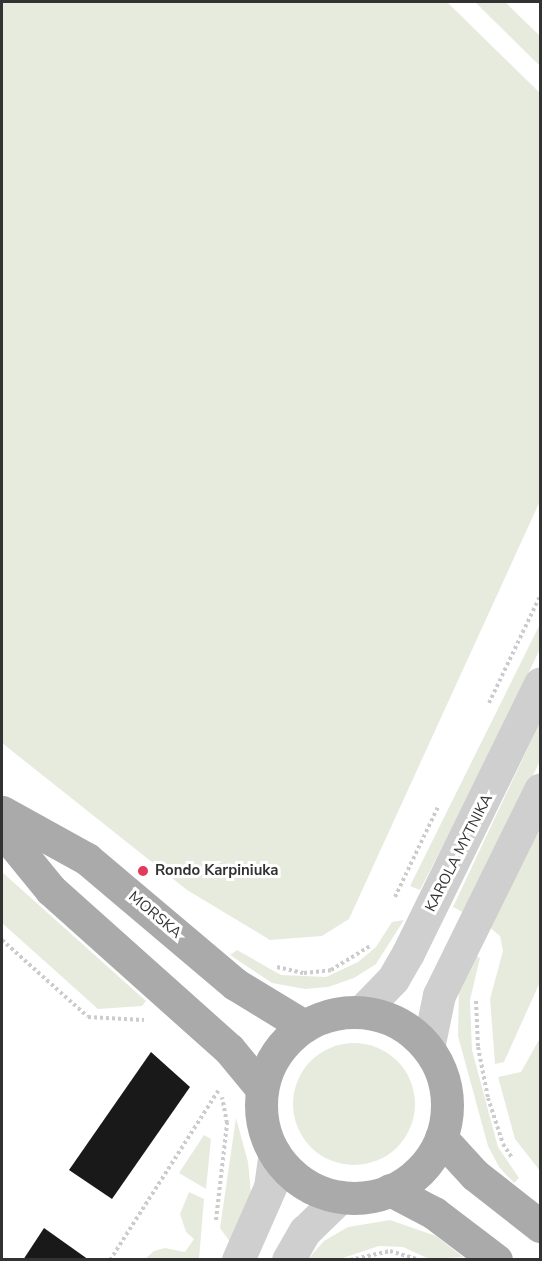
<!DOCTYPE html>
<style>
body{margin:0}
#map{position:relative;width:542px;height:1261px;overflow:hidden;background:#fff;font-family:"Nunito Sans",sans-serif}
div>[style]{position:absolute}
.green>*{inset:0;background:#e7ebde}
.round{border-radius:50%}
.building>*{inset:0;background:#191919}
.path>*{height:4px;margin-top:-2px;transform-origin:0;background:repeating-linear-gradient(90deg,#ccc 0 3px,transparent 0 6px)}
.minor>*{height:33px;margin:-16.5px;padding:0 16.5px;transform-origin:16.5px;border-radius:16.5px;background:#cfcfcf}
.major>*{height:33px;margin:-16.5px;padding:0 16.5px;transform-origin:16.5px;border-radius:16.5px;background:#aaa}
.major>.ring{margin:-16.5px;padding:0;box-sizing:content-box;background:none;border:33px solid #aaa;border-radius:50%}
.dots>*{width:16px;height:16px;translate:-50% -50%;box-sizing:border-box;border:3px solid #fff;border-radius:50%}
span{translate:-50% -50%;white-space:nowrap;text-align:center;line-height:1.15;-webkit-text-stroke:6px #fff;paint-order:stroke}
.street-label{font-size:15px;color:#323232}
.poi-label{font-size:15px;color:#323232;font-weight:700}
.left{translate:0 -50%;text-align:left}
.frame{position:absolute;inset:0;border:3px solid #323232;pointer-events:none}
</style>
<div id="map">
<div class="green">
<div style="clip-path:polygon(2px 2px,447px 2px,540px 93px,540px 501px,349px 919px,322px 936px,270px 940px,187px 890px,2px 743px)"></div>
<div style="clip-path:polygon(475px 2px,505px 2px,540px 36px,540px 66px)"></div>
<div style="clip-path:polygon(540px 624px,540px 649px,473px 788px,420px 890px,410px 886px)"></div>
<div style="clip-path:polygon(540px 722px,540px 761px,466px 914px,453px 907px)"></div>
<div style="clip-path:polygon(540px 823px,540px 982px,504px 1062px,495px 1064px,490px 999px,503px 951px,500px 936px,488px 926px)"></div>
<div style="clip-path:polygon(2px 872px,146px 1001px,142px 1006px,98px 1009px,2px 923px)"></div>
<div style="clip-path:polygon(404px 920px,376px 964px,354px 978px,328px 987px,305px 989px,272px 983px,230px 955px,237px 950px,281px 975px,326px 977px,358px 962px,376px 947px,392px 922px)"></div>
<div style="clip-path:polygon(473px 954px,480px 958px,470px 1000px,472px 1050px,498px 1147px,519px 1178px,514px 1183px,499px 1167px,488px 1146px,458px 1036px,459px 987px)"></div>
<div style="clip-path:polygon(540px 1038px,540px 1037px,540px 1171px,515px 1139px,498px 1077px,521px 1072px)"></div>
<div class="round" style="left:293px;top:1043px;width:122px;height:122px"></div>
<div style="clip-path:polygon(236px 1118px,248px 1162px,251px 1193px,233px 1246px,220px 1228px)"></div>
<div style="clip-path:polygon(204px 1135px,211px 1139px,206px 1189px,179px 1173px)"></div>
<div style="clip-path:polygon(189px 1192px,204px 1199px,199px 1259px,145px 1259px,154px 1251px,165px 1248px,185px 1252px,194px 1239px,186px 1232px,180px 1214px)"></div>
<div style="clip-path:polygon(390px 1220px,436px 1236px,463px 1257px,429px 1259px,403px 1247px,379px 1246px,340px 1259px,308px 1259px,324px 1241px,348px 1227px)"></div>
</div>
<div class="building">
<div style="clip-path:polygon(151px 1052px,190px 1087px,112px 1199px,69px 1170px)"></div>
<div style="clip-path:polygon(44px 1228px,89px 1260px,23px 1260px)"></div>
</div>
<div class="path">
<div style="left:489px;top:703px;width:119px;rotate:-64.5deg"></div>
<div style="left:395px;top:897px;width:100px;rotate:-64.5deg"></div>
<div style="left:2px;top:940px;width:115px;rotate:41.8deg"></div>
<div style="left:88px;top:1017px;width:56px;rotate:3.1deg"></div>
<div style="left:277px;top:967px;width:28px;rotate:13deg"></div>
<div style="left:304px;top:973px;width:27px;rotate:-6deg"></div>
<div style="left:331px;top:970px;width:46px;rotate:-31.6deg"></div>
<div style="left:476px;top:1001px;width:46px;rotate:87.5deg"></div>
<div style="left:478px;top:1047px;width:52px;rotate:78.9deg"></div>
<div style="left:488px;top:1098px;width:48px;rotate:71.9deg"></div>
<div style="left:503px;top:1144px;width:17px;rotate:57deg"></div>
<div style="left:216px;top:1220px;width:98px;rotate:-83.5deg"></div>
<div style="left:227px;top:1123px;width:26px;rotate:-101deg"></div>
<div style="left:110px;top:1260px;width:201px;rotate:-57.4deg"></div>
<div style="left:350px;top:1260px;width:41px;rotate:-12.7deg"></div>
<div style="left:390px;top:1251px;width:30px;rotate:17deg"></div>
</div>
<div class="minor">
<div style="left:361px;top:1012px;width:46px;rotate:-45.9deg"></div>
<div style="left:393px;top:979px;width:30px;rotate:-60deg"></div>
<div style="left:408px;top:953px;width:300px;rotate:-63.9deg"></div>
<div style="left:428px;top:1048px;width:54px;rotate:-78.3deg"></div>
<div style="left:439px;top:995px;width:229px;rotate:-63.8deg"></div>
<div style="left:238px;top:1260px;width:80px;rotate:-66.3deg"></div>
<div style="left:270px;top:1187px;width:34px;rotate:-82deg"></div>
<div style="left:288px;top:1260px;width:34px;rotate:-60deg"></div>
<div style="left:305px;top:1231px;width:49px;rotate:-44.2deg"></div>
</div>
<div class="major">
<div style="left:2px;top:812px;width:97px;rotate:28.9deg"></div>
<div style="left:87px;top:859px;width:194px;rotate:40.2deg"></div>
<div style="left:235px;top:984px;width:81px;rotate:31.3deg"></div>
<div style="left:2px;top:830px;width:77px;rotate:50.8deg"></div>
<div style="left:51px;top:890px;width:239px;rotate:41.8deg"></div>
<div style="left:229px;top:1049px;width:52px;rotate:50.5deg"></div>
<div class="ring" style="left:261px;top:1012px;width:153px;height:153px"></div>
<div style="left:441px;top:1138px;width:50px;rotate:47.4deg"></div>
<div style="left:475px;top:1175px;width:83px;rotate:38.1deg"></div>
<div style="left:390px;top:1190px;width:50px;rotate:27.6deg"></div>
<div style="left:434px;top:1213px;width:78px;rotate:37.2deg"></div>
</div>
<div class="dots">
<div style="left:143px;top:871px;background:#e33a5a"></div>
</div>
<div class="street-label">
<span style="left:459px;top:853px;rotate:-63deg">KAROLA MYTNIKA</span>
<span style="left:155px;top:915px;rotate:40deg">MORSKA</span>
</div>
<div class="poi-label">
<span class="left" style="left:155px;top:871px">Rondo Karpiniuka</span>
</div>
<div class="frame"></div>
</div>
